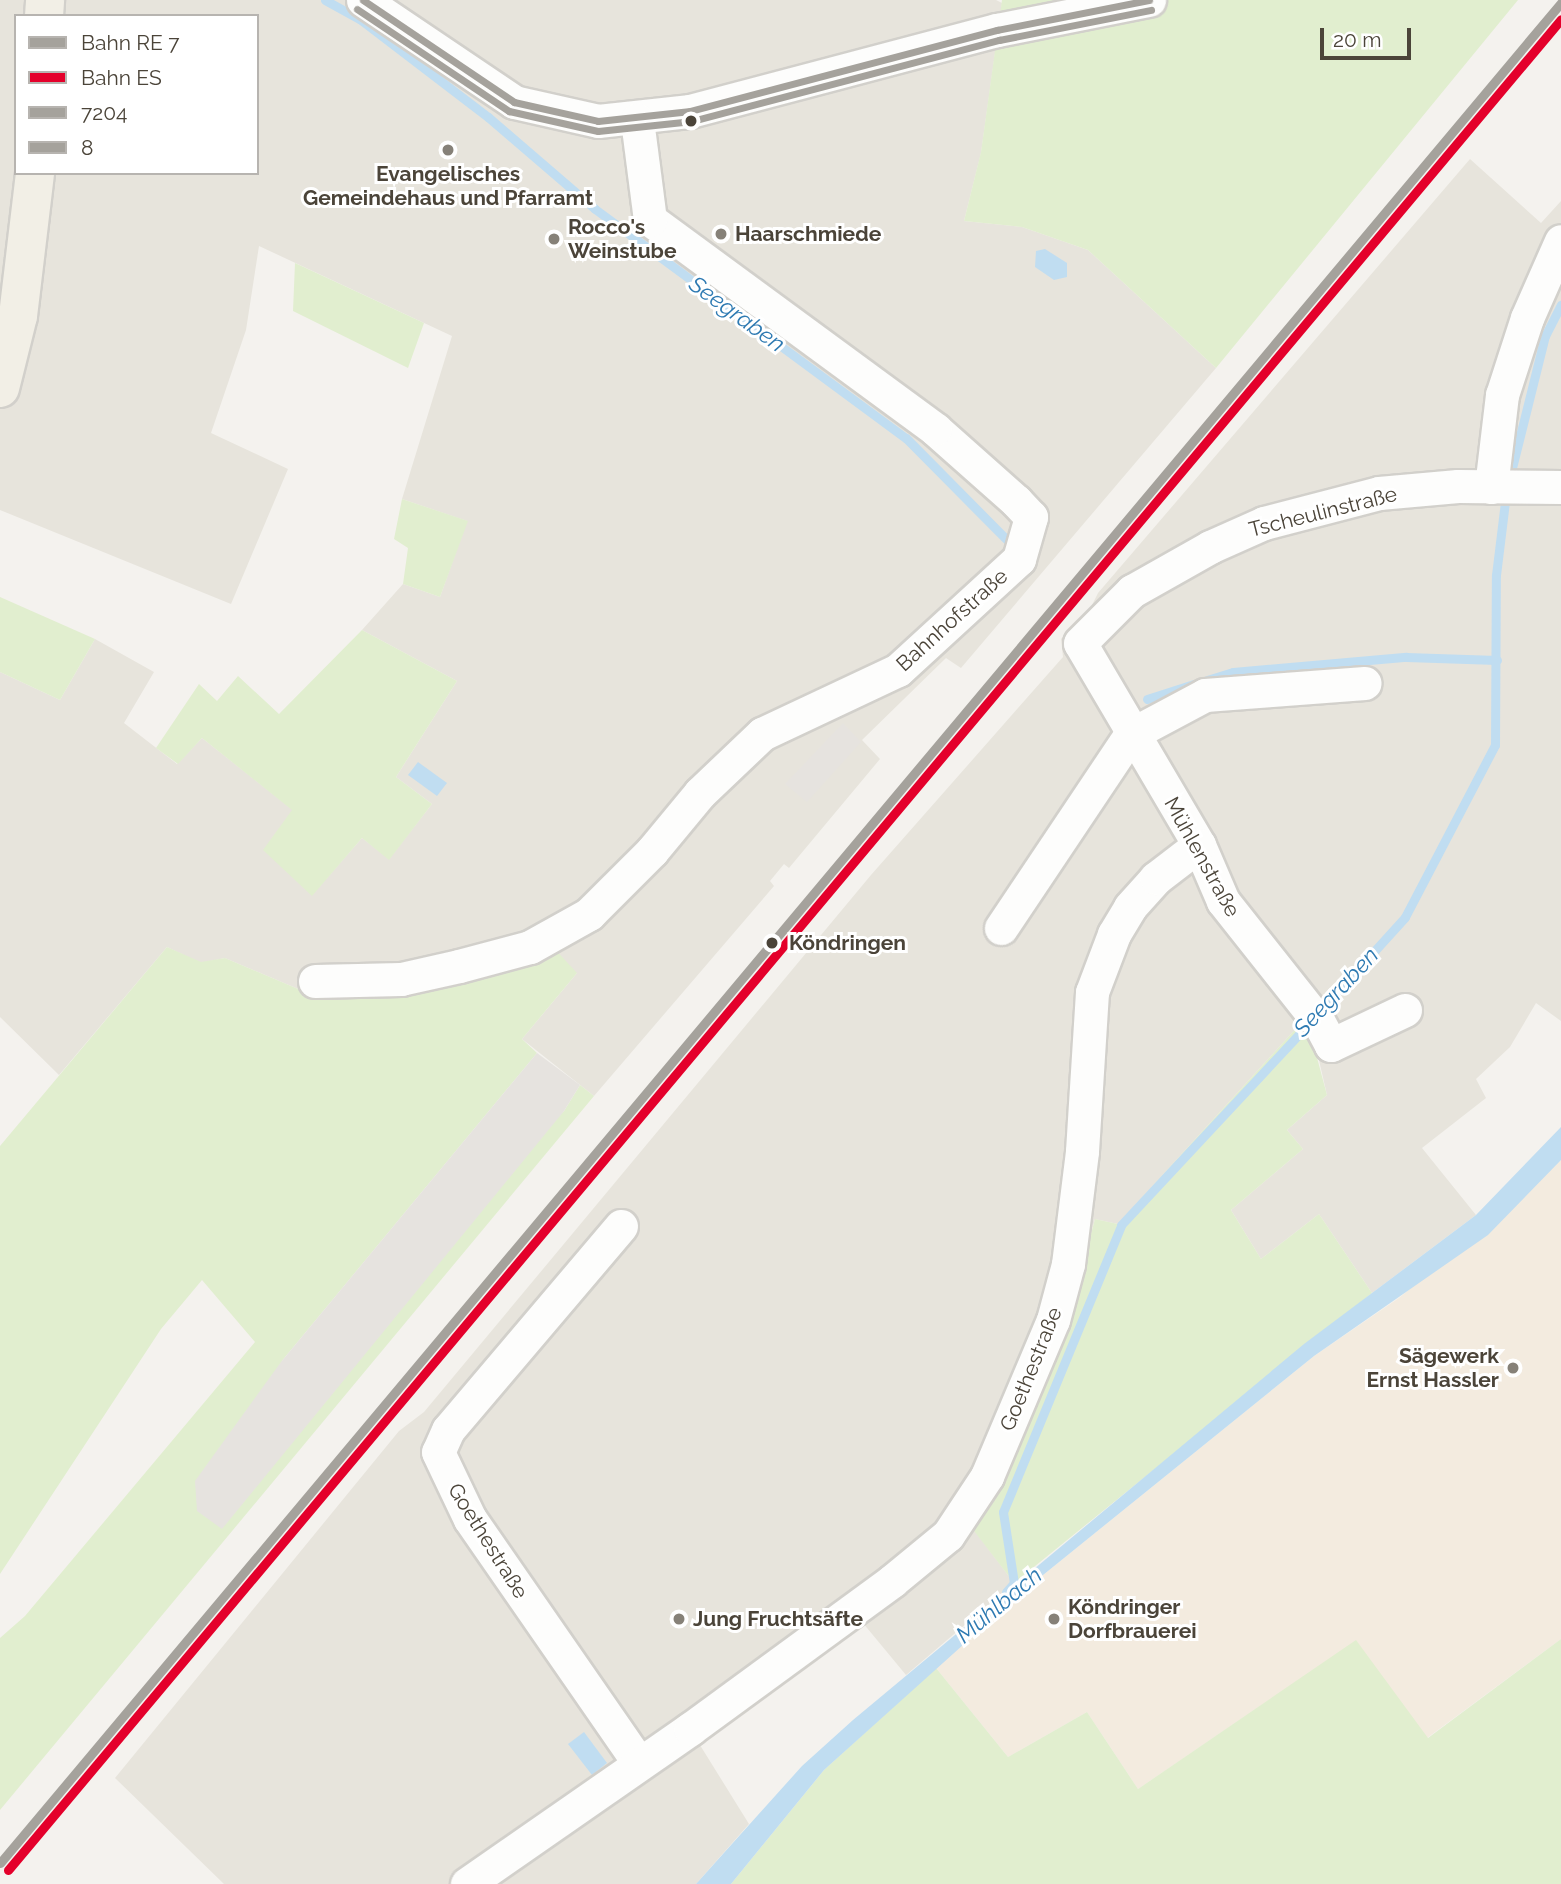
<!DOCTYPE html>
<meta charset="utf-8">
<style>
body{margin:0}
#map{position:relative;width:1561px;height:1884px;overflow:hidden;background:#f4f2ee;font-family:Raleway,sans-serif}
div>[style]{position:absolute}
.residential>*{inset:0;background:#e7e4dc}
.commercial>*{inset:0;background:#f3ebdf}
.green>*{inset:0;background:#e1eecf}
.parking>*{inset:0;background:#e6e3df}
.water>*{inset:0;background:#c0ddf1}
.stream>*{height:9px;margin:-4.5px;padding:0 4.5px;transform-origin:4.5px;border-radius:4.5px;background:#c0ddf1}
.roads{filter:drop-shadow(2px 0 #d2d0cb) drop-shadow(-2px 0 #d2d0cb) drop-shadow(0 2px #d2d0cb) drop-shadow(0 -2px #d2d0cb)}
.minor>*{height:33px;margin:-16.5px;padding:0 16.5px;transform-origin:16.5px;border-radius:16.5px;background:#fdfdfc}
.major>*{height:38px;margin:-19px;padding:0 19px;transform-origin:19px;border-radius:19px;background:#f2efe6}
.bus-1>*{height:7px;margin:-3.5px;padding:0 3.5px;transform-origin:3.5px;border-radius:3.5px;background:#a5a29c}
.bus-2>*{height:7px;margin:-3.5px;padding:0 3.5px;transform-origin:3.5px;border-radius:3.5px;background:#a5a29c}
.rail-1>*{height:9px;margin:-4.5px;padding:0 4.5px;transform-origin:4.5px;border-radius:4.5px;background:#a5a29c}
.rail-2>*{height:9px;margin:-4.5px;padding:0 4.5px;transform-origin:4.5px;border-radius:4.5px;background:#e4002b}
.dots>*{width:19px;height:19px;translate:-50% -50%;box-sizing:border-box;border:4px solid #fff;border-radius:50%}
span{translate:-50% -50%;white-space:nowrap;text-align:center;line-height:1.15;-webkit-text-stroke:6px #fff;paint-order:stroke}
.poi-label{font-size:21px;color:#4b4439;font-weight:700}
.left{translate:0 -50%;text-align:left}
.right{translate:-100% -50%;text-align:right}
.street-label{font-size:21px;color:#4b4439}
.stop-label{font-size:21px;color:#4b4439;font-weight:700}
.water-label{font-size:23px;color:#2e7ab2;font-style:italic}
.legend{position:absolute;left:14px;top:14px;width:245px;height:161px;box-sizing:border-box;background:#fff;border:2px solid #b7b4b0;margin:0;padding:9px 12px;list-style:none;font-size:21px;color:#4b4439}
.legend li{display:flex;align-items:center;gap:14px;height:35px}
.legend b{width:35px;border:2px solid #b7b4b0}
.scale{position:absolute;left:1320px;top:28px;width:91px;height:32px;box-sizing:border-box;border:4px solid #4b4439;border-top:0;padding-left:9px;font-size:21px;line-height:24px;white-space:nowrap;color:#4b4439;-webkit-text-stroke:5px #fff;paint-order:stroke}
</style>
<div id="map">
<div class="residential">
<div style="clip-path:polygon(evenodd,0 0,996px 0,1002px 3px,981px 153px,964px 221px,1022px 227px,1088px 250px,1216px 368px,961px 668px,946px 658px,862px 740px,880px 759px,789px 868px,784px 864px,770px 881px,774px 886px,594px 1096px,522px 1039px,577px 973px,310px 994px,225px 958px,201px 963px,167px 947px,59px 1075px,0 1017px,0 672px,60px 700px,95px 639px,154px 672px,124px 723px,177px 764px,202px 738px,293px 810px,312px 895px,362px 838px,389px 859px,432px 804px,396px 777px,457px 681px,362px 630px,403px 584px,440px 597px,467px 521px,402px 499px,452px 336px,259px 246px,246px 330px,211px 433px,288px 469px,231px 604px,0 510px,0 0,16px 16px,257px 16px,257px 173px,16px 173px,16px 16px)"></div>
<div style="clip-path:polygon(1470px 159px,1541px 223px,1561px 201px,1561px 1021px,1536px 1003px,1510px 1047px,1476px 1079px,1486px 1098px,1422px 1148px,1476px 1215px,1372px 1293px,1319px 1214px,1261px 1259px,1231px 1210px,1303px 1149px,1287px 1130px,1327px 1095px,1318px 1056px,1300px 1024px,1118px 1224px,1095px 1219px,1072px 1304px,969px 1523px,1014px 1583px,906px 1675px,853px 1611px,690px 1729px,749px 1824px,696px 1884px,224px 1884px,115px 1778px,399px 1431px,424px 1412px,871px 875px,1063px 657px,1061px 639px,1091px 607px,1098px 593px)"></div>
</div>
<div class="commercial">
<div style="clip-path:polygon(1561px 1160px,1561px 1639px,1427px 1738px,1356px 1641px,1138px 1789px,1087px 1712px,1008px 1757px,936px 1668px,1022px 1592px,1314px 1356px,1399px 1298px)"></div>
</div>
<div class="green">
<div style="clip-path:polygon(1002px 0,1518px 0,1216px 368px,1088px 250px,1022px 227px,964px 221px,981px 152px)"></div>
<div style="clip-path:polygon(295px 263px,424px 323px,408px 368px,293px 311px)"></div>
<div style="clip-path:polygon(402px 499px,468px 521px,440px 597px,403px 584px,408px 548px,394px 539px)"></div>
<div style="clip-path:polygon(0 597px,95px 639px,60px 700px,0 672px)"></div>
<div style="clip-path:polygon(362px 630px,457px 681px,396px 777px,432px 804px,389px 860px,362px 838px,312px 896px,263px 850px,292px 810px,202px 738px,178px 764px,156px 748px,199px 684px,217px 701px,238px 676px,279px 714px)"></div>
<div style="clip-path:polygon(552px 946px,577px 973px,522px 1039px,537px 1053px,281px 1362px,564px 1111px,580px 1085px,594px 1096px,0 1810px,0 1638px,25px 1616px,255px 1342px,202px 1280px,161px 1329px,0 1574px,0 1146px,167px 947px,201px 962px,225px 958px,310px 994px)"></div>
<div style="clip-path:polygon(1300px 1024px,1312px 1039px,1327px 1095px,1287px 1130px,1303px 1149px,1231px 1210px,1261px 1259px,1319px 1214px,1372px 1293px,1014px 1583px,968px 1523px,1072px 1304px,1095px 1219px,1118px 1224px)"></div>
<div style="clip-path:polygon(1561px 1639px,1561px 1884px,731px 1884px,824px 1770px,936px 1668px,1008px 1757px,1087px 1712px,1138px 1789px,1356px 1640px,1428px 1738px)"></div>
</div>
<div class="parking">
<div style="clip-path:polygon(843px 723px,861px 742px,807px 802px,785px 784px)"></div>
<div style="clip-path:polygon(537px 1053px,580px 1085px,564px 1111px,222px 1529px,197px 1511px,195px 1481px,281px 1362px)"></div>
</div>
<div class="water">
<div style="clip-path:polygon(1045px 249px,1067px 263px,1067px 277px,1054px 280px,1035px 267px,1036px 251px)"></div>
<div style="clip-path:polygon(418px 762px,447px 783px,437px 796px,408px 775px)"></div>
<div style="clip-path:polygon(1561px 1127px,1561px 1160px,1488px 1235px,1314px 1356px,1022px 1592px,824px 1770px,731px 1884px,696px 1884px,802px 1766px,853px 1720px,1304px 1344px,1476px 1215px)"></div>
<div style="clip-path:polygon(584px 1732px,607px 1763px,592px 1775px,568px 1744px)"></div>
</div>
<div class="stream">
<div style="left:325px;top:0;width:41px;rotate:29.1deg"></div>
<div style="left:361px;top:20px;width:160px;rotate:37.4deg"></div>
<div style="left:488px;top:117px;width:141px;rotate:40.7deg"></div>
<div style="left:595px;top:209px;width:386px;rotate:36.4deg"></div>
<div style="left:906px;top:438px;width:142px;rotate:45.3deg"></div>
<div style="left:1509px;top:480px;width:148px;rotate:-76deg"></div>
<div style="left:1545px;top:336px;width:35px;rotate:-63deg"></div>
<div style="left:1207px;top:680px;width:27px;rotate:-17deg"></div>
<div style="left:1233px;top:672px;width:174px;rotate:-5deg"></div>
<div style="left:1406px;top:657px;width:91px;rotate:1.9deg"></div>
<div style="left:1147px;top:699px;width:49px;rotate:-17.7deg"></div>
<div style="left:1319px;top:1012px;width:128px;rotate:-47.8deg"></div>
<div style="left:1405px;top:917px;width:194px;rotate:-62.4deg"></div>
<div style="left:1495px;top:745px;width:170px;rotate:-89.7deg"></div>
<div style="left:1496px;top:575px;width:82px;rotate:-83deg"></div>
<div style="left:1006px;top:1592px;width:12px;rotate:-48deg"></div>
<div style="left:1014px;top:1583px;width:72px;rotate:-98.8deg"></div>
<div style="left:1003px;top:1512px;width:310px;rotate:-67.6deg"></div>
<div style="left:1121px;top:1225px;width:277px;rotate:-47deg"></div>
</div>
<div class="roads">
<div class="minor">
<div style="left:363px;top:0;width:182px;rotate:34deg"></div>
<div style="left:514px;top:102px;width:86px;rotate:12.7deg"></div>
<div style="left:598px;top:121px;width:93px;rotate:-6.2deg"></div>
<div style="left:690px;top:111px;width:318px;rotate:-14.8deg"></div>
<div style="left:997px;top:30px;width:155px;rotate:-11.2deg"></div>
<div style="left:1491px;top:487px;width:93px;rotate:-83.2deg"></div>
<div style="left:1502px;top:395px;width:81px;rotate:-72deg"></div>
<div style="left:1527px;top:318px;width:84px;rotate:-66.2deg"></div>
<div style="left:1001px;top:928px;width:232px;rotate:-56.2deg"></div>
<div style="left:1130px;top:735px;width:85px;rotate:-28.1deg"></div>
<div style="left:1205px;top:695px;width:160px;rotate:-4.3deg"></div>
<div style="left:315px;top:981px;width:86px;rotate:-1.3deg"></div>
<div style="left:401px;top:979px;width:59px;rotate:-12.6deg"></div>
<div style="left:459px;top:966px;width:73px;rotate:-15deg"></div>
<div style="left:530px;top:947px;width:68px;rotate:-29.2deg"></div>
<div style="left:589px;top:914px;width:89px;rotate:-45deg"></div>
<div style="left:652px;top:851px;width:75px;rotate:-50.4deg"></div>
<div style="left:700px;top:793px;width:86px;rotate:-43.6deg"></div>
<div style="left:762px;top:734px;width:150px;rotate:-25.2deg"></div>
<div style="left:898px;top:670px;width:164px;rotate:-42.5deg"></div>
<div style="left:1019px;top:559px;width:44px;rotate:-74.1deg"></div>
<div style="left:1031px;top:517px;width:22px;rotate:-133deg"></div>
<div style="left:1016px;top:501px;width:108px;rotate:-138.4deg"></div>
<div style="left:935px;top:429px;width:353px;rotate:-143.7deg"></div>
<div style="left:650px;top:220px;width:101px;rotate:-97.4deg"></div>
<div style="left:1405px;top:1010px;width:82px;rotate:154.7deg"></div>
<div style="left:1331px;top:1045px;width:27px;rotate:-118deg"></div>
<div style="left:1318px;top:1021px;width:153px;rotate:-128.4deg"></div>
<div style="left:1223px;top:901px;width:61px;rotate:-113.2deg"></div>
<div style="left:1199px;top:845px;width:234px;rotate:-120.5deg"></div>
<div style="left:1080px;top:643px;width:74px;rotate:-45deg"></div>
<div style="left:1132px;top:591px;width:90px;rotate:-29.4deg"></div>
<div style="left:1210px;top:547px;width:59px;rotate:-24deg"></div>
<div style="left:1264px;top:523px;width:119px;rotate:-14.6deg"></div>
<div style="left:1379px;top:493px;width:79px;rotate:-5.1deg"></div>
<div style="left:1458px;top:486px;width:103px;rotate:0.6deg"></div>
<div style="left:621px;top:1226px;width:267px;rotate:130.3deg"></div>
<div style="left:448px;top:1430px;width:24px;rotate:114deg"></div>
<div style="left:438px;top:1452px;width:74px;rotate:64.5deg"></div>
<div style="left:470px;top:1519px;width:295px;rotate:55.3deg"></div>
<div style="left:467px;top:1884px;width:272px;rotate:-34.8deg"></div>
<div style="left:690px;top:1729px;width:250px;rotate:-36.2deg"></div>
<div style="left:892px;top:1581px;width:72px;rotate:-39.4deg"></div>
<div style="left:948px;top:1535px;width:71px;rotate:-56.5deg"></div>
<div style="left:987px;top:1476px;width:169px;rotate:-67.1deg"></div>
<div style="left:1053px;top:1320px;width:58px;rotate:-75deg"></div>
<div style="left:1068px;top:1264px;width:114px;rotate:-82.9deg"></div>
<div style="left:1082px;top:1151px;width:159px;rotate:-86.4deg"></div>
<div style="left:1092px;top:992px;width:62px;rotate:-69.2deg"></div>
<div style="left:1114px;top:934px;width:31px;rotate:-59deg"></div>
<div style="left:1130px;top:907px;width:39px;rotate:-48deg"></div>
<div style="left:1156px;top:878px;width:54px;rotate:-37.5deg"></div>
</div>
<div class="major">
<div style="left:44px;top:16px;width:16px;rotate:-86deg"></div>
<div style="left:0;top:388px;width:74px;rotate:-76deg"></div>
<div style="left:18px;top:316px;width:144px;rotate:-83.2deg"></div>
</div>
</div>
<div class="bus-1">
<div style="left:363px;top:0;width:182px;rotate:34deg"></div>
<div style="left:514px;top:102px;width:86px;rotate:12.7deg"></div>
<div style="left:598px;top:121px;width:93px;rotate:-6.2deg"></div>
<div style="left:690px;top:111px;width:318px;rotate:-14.8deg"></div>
<div style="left:997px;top:30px;width:155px;rotate:-11.2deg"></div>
</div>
<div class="bus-2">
<div style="left:357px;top:9px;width:183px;rotate:33.9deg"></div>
<div style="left:509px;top:111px;width:91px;rotate:12.7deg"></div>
<div style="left:598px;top:131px;width:95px;rotate:-6.1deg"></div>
<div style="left:692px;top:121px;width:318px;rotate:-14.8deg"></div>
<div style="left:999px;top:40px;width:155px;rotate:-11.2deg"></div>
</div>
<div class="rail-1">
<div style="left:0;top:1863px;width:2428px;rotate:-50deg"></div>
</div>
<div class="rail-2">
<div style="left:8px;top:1870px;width:2416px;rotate:-50deg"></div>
</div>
<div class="dots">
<div style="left:691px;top:121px;background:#4b4439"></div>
<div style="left:448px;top:150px;background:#868178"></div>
<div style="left:721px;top:234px;background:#868178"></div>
<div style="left:554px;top:239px;background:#868178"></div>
<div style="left:772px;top:943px;background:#4b4439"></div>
<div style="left:1513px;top:1368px;background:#868178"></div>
<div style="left:679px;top:1619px;background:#868178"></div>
<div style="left:1054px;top:1619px;background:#868178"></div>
</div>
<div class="poi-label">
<span style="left:448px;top:186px">Evangelisches<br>Gemeindehaus und Pfarramt</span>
<span class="left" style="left:568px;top:239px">Rocco's<br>Weinstube</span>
<span class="left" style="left:735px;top:234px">Haarschmiede</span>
<span class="right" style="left:1499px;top:1368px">Sägewerk<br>Ernst Hassler</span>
<span class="left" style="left:1068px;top:1619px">Köndringer<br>Dorfbrauerei</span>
<span class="left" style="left:693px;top:1619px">Jung Fruchtsäfte</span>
</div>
<div class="street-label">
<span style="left:1323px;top:512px;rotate:-14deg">Tscheulinstraße</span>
<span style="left:952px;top:620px;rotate:-42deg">Bahnhofstraße</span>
<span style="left:1202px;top:857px;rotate:61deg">Mühlenstraße</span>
<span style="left:1031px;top:1369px;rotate:-68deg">Goethestraße</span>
<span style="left:488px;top:1541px;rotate:58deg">Goethestraße</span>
</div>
<div class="stop-label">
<span class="left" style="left:789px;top:943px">Köndringen</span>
</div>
<div class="water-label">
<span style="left:737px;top:314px;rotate:36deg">Seegraben</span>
<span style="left:1336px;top:992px;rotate:-47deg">Seegraben</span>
<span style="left:999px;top:1605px;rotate:-40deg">Mühlbach</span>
</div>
<ul class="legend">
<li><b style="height:9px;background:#a5a29c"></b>Bahn RE 7</li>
<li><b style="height:9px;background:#e4002b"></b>Bahn ES</li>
<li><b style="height:9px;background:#a5a29c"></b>7204</li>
<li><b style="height:9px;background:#a5a29c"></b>8</li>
</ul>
<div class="scale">20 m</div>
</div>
